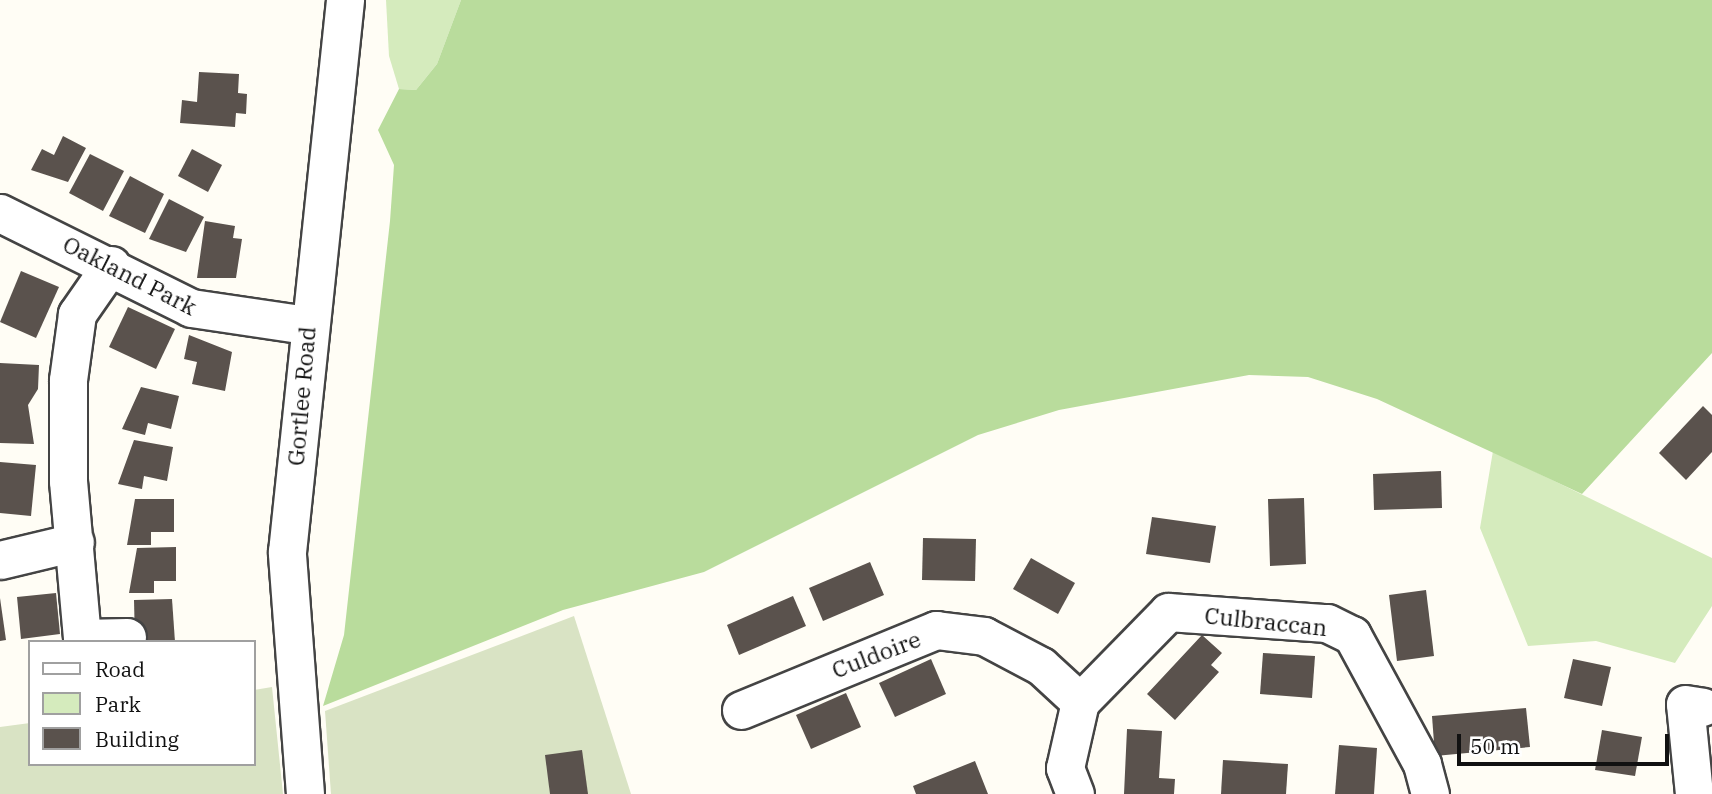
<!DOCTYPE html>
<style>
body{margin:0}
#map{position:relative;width:1712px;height:794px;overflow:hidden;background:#fffdf5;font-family:"IBM Plex Serif",serif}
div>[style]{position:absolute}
.green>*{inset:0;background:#d5ebbd}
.forest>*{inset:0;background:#b9dc9c}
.cemetery>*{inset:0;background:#d9e3c4}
.building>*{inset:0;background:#5a524d}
.roads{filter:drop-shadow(2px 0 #444) drop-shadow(-2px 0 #444) drop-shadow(0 2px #444) drop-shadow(0 -2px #444)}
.minor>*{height:37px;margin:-18.5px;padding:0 18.5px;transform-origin:18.5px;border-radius:18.5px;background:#fff}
span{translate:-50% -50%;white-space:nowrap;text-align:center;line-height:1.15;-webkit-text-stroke:7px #fff;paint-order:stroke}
.street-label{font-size:23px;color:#111}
.legend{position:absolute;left:28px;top:640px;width:228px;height:126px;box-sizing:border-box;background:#fff;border:2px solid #a0a0a0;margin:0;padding:9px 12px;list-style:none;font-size:21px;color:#111}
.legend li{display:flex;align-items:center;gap:14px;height:35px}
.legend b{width:35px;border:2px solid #a0a0a0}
.scale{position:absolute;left:1457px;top:734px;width:212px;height:32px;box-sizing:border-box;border:4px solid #111;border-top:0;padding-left:9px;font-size:21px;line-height:24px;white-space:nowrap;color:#111;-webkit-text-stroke:5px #fff;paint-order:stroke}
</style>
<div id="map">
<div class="green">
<div style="clip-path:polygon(386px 0,461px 0,437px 64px,416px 90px,399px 89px,389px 56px)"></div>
<div style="clip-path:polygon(1493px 451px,1712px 558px,1712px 606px,1675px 663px,1596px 641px,1528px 646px,1480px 528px)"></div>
</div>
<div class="forest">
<div style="clip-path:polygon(461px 0,1712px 0,1712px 353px,1582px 494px,1377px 399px,1308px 377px,1249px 375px,1059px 410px,978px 435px,704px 572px,563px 610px,323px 706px,344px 635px,390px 221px,394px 165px,378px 130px,399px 89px,416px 90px,437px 64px)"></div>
</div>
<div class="cemetery">
<div style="clip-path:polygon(574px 616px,631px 794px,331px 794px,325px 711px)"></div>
<div style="clip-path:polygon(272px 687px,283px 794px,0 794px,0 727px,30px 723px,30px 764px,254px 764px,254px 690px)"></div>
</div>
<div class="building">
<div style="clip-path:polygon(199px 72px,239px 74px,238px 93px,247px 94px,246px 114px,236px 113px,235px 127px,180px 123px,182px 100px,197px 102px)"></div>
<div style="clip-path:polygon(63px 136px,86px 148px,68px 182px,31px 170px,42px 149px,54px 155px)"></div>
<div style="clip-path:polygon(192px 149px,222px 165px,208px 192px,178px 176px)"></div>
<div style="clip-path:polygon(90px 154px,124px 171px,103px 211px,69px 193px)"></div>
<div style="clip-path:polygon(130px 176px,164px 194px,145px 233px,109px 216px)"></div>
<div style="clip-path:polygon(169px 199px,204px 217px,186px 252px,149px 239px)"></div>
<div style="clip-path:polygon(205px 221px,235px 226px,233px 238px,242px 239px,236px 278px,197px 278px)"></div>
<div style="clip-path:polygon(21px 271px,59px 287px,36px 338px,0 322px)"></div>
<div style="clip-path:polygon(128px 307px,175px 329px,156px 369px,109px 347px)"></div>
<div style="clip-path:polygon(189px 335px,232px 352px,225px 391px,192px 384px,197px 362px,184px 359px)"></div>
<div style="clip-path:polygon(0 363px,39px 365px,38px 389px,28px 405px,34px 444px,0 443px)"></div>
<div style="clip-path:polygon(141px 387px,179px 396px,171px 429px,148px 423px,145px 435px,122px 429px)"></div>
<div style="clip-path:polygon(1703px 406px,1712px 415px,1712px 452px,1686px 480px,1659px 453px)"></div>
<div style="clip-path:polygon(134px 440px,173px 447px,167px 481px,144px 476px,142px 489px,118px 484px)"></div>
<div style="clip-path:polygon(0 462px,36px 465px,31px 516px,0 513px)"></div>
<div style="clip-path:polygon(1441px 471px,1442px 508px,1374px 510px,1373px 474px)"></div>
<div style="clip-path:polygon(1304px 498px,1306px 564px,1270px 566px,1268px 499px)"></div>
<div style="clip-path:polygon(135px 499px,174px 499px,174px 532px,151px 532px,151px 545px,127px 545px)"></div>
<div style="clip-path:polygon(1152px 517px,1216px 526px,1210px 563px,1146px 554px)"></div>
<div style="clip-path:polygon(923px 538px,976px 539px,975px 581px,922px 580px)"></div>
<div style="clip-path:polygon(176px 547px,176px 581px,154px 581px,154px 593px,129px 593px,137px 548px)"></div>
<div style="clip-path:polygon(1031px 558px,1075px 583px,1058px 614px,1013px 589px)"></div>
<div style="clip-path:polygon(870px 562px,884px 595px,823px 621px,809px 588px)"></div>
<div style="clip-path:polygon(1426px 590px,1434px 656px,1397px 661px,1389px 595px)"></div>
<div style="clip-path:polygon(56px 593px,60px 634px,21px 639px,17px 597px)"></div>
<div style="clip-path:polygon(793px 596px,806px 626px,739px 655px,727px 625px)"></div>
<div style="clip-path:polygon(0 598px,6px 640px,0 641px)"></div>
<div style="clip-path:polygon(172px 599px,175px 642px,135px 642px,134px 600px)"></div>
<div style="clip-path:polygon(1202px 635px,1222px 653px,1211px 665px,1219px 672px,1175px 720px,1147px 694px)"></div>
<div style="clip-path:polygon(1263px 653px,1315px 656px,1312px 698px,1260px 694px)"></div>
<div style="clip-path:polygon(931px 659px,946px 694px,895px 717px,879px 683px)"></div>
<div style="clip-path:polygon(1573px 659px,1611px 667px,1602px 706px,1564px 698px)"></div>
<div style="clip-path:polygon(846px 693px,861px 727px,811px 749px,796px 715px)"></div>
<div style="clip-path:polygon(1526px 708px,1530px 747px,1435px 756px,1432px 716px)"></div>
<div style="clip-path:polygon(1127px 729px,1162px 731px,1159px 778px,1175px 779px,1174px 794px,1124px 794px)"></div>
<div style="clip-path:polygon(1602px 730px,1642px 737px,1635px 776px,1595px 770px)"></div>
<div style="clip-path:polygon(1339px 745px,1377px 748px,1374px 794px,1335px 794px)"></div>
<div style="clip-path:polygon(582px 750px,588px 794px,550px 794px,545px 755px)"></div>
<div style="clip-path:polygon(1223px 760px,1288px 764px,1286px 794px,1221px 794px)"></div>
<div style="clip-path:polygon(975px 761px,988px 794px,916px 794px,913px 786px)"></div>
</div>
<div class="roads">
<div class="minor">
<div style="left:0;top:213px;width:213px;rotate:26.4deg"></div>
<div style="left:191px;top:308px;width:116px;rotate:8.4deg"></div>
<div style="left:111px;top:265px;width:60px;rotate:124.8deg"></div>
<div style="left:77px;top:314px;width:67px;rotate:97.8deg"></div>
<div style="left:68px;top:380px;width:101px;rotate:90deg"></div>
<div style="left:68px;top:481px;width:158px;rotate:84.9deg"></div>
<div style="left:82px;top:638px;width:45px;rotate:-1.3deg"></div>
<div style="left:0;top:560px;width:77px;rotate:-13.5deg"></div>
<div style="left:1080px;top:702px;width:126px;rotate:-45.6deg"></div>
<div style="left:1168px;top:612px;width:159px;rotate:4deg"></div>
<div style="left:1327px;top:623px;width:28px;rotate:26deg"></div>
<div style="left:1352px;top:635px;width:147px;rotate:61.5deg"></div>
<div style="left:1422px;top:764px;width:31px;rotate:75deg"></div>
<div style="left:741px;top:710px;width:211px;rotate:-22.3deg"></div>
<div style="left:936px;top:630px;width:48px;rotate:7.1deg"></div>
<div style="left:984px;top:636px;width:64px;rotate:27.8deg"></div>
<div style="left:1041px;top:666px;width:53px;rotate:42.7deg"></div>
<div style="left:305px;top:794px;width:243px;rotate:-94.3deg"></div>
<div style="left:287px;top:552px;width:555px;rotate:-84deg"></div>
<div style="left:1075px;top:794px;width:28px;rotate:-111deg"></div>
<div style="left:1065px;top:768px;width:68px;rotate:-77.2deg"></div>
<div style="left:1694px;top:794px;width:90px;rotate:-95.7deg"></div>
<div style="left:1685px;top:704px;width:18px;rotate:9deg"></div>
</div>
</div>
<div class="street-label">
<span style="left:130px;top:275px;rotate:27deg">Oakland Park</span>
<span style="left:301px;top:396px;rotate:-85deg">Gortlee Road</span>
<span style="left:1266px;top:621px;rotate:6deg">Culbraccan</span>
<span style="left:876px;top:654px;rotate:-21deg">Culdoire</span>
</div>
<ul class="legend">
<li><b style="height:9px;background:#fff"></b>Road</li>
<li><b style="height:19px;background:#d5ebbd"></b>Park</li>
<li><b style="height:19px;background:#5a524d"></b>Building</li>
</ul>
<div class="scale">50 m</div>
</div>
